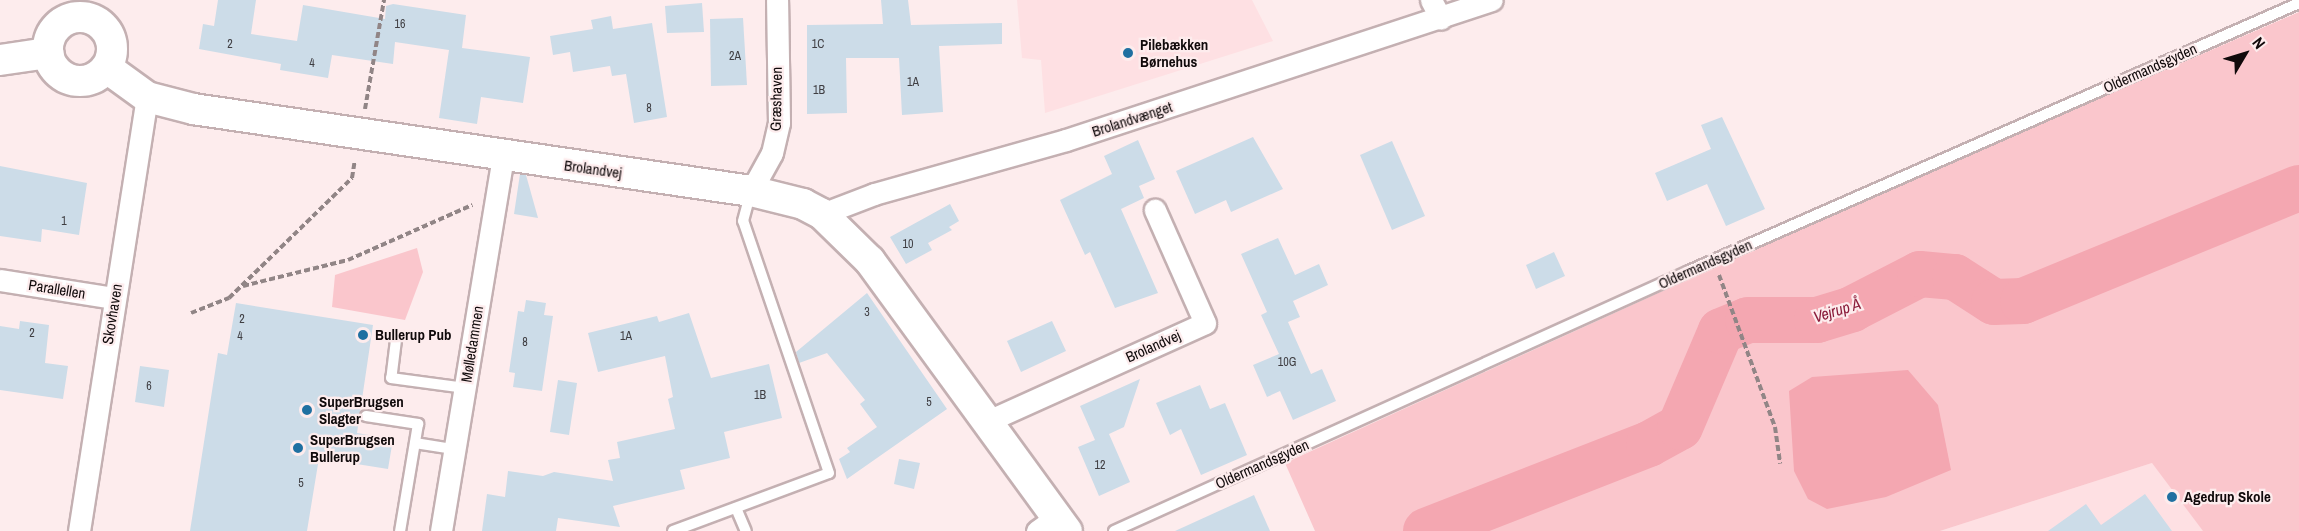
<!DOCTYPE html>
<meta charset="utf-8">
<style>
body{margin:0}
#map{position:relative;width:2299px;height:531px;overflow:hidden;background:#fdeced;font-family:"Archivo Narrow",sans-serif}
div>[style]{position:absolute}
.built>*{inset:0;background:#fee0e3}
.green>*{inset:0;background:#fac6cc}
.water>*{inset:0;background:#f4a7b1}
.river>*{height:46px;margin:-23px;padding:0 23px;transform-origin:23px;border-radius:23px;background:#f4a7b1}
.building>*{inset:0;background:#ccdce8}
.path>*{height:4px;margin-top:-2px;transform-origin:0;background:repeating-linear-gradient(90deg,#918586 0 6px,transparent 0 9px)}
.roads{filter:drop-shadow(2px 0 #c4b0b2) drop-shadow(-2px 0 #c4b0b2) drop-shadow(0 2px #c4b0b2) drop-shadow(0 -2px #c4b0b2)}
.lane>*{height:10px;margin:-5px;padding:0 5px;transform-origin:5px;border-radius:5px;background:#fff}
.street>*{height:21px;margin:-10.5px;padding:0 10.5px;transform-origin:10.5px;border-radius:10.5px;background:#fff}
.secondary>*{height:30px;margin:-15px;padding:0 15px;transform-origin:15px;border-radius:15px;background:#fff}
.secondary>.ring{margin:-15px;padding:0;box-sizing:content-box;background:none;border:30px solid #fff;border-radius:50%}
.dots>*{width:16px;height:16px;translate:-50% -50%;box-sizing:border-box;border:3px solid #fdeced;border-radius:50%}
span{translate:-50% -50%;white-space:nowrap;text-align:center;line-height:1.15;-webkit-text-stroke:4.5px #fdeced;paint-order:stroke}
.number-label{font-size:12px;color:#3f3e42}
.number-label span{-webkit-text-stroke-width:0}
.poi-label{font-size:15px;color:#100a0b;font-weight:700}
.left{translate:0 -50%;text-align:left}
.street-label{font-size:15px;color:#100a0b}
.water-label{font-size:16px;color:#8a1c3a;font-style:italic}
.north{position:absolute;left:2215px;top:24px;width:60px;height:60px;-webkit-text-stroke:4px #fdeced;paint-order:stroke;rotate:52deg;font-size:16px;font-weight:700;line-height:24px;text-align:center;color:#100a0b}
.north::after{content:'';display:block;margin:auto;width:21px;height:27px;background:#100a0b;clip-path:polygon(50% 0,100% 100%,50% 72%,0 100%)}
</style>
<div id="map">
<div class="built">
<div style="clip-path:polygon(1017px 0,1252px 0,1273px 41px,1045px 113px,1041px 60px,1022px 58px)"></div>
<div style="clip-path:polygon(2152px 463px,2299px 531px,1940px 531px)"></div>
</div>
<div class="green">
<div style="clip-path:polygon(2299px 12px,2299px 531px,2203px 531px,2152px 463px,1940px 531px,1315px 531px,1285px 463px,1801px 228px)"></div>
<div style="clip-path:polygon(417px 248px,423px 272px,405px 320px,332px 307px,335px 275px)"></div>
</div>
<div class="water">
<div style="clip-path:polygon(1908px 370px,1938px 405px,1951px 470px,1886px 497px,1827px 509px,1808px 499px,1794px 471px,1789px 391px,1812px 377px)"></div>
</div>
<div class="river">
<div style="left:1426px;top:531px;width:239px;rotate:-21.3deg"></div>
<div style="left:1649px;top:444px;width:35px;rotate:-29deg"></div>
<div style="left:1680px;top:427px;width:104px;rotate:-66.9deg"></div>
<div style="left:1721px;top:331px;width:29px;rotate:-22deg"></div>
<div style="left:1748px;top:320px;width:69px"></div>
<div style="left:1817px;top:320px;width:37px;rotate:-17deg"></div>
<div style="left:1852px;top:309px;width:76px;rotate:-27.2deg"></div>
<div style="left:1920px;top:274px;width:35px;rotate:5deg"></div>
<div style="left:1955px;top:277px;width:46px;rotate:32.7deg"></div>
<div style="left:1994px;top:302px;width:29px;rotate:-2deg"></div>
<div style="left:2023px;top:301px;width:298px;rotate:-22.3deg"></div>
</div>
<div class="building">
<div style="clip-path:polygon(218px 0,256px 0,251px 34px,297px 41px,303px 5px,385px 19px,386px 6px,393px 4px,466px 15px,462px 48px,530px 57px,523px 103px,481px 97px,477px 124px,439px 118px,449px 50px,395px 42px,393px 64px,332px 55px,328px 78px,280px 70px,281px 64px,199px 49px,203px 24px,214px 26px)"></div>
<div style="clip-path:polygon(881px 0,908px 0,911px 25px,1002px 23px,1002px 44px,939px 46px,943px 112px,902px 115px,899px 58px,846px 58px,847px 113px,807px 114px,807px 25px,883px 24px)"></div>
<div style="clip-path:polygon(702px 3px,704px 32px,667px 33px,665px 6px)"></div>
<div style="clip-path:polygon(611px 16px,613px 29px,652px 23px,667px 117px,634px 123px,626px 74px,612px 76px,610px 66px,573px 72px,570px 52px,553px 55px,550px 36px,593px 29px,591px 20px)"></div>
<div style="clip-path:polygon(743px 18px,747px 85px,711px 86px,710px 19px)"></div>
<div style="clip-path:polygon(1722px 117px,1765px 209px,1726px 226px,1707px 184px,1667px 201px,1655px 173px,1711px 149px,1701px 125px)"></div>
<div style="clip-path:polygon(1253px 137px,1283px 189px,1231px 212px,1226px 200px,1195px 214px,1176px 171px)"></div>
<div style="clip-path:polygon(1138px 140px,1155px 179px,1139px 186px,1144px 198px,1121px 209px,1158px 293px,1115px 308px,1090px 252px,1085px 255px,1060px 200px,1112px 174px,1104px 156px)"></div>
<div style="clip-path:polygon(1392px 141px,1425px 216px,1392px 230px,1360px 155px)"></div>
<div style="clip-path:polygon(0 166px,87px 183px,79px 235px,42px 229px,41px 242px,0 236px)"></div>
<div style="clip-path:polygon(520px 174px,526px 175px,538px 218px,514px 214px)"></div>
<div style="clip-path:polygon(950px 204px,959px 221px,949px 227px,952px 230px,928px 243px,932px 250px,906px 264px,890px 237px)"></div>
<div style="clip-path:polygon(1278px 238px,1295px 275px,1319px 264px,1328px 285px,1293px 301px,1300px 317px,1288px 322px,1311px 374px,1322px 369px,1336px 401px,1293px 420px,1280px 391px,1267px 397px,1253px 365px,1279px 354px,1261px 315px,1267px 312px,1241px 254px)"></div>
<div style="clip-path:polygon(1554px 252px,1565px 276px,1536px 289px,1526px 265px)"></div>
<div style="clip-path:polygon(867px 293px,947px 409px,847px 479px,839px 459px,850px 452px,847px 448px,877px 427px,860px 404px,865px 400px,827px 353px,799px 363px,796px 352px)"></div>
<div style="clip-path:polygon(526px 300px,546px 303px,544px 315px,553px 316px,542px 391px,513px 387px,515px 373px,509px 372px,518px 311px,524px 312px)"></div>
<div style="clip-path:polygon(236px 303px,373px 325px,357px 433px,393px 439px,388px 469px,319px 458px,307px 531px,190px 531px,218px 353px,227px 355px)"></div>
<div style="clip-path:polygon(689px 313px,711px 378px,769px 364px,782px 418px,724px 432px,730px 458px,680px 470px,685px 489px,613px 506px,620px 527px,558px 518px,556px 531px,482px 531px,487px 494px,505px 497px,508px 471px,543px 476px,554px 472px,613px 481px,608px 460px,620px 458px,617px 442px,675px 429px,668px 399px,673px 397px,665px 356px,598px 372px,588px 333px,657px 316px,659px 322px)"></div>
<div style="clip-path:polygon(20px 321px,49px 325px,45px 363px,68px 366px,63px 399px,0 390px,0 326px,19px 329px)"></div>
<div style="clip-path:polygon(1052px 321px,1066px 351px,1021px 372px,1007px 341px)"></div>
<div style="clip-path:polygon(140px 366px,169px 370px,164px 407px,135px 402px)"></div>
<div style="clip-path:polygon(1140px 379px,1124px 427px,1109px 434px,1130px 482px,1099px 496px,1078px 447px,1095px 440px,1080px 406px)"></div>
<div style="clip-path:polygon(558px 380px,577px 383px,569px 435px,550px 432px)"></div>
<div style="clip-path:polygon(1200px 385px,1210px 409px,1225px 403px,1247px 455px,1201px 475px,1181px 429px,1170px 435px,1156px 403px)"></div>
<div style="clip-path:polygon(899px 459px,920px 463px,914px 489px,894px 484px)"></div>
<div style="clip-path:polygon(2145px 494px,2172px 531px,2048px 531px,2086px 504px,2101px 525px)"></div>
<div style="clip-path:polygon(1254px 495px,1270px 531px,1175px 531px)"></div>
</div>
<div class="path">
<div style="left:365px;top:109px;width:111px;rotate:-80.1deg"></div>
<div style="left:1719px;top:275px;width:162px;rotate:69.8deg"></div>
<div style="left:1775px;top:427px;width:37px;rotate:82deg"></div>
<div style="left:243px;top:286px;width:108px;rotate:-13.9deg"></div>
<div style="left:348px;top:260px;width:136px;rotate:-23.9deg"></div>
<div style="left:191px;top:313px;width:41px;rotate:-21.5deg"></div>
<div style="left:229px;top:298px;width:172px;rotate:-44.3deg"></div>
<div style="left:352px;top:178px;width:18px;rotate:-81deg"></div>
</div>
<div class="roads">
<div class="lane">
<div style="left:396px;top:340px;width:38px;rotate:97deg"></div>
<div style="left:391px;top:378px;width:75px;rotate:7.7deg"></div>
<div style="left:366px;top:416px;width:53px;rotate:8.7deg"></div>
<div style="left:418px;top:424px;width:109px;rotate:99.5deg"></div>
<div style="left:415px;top:443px;width:39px;rotate:9deg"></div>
<div style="left:736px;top:508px;width:25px;rotate:67deg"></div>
<div style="left:673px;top:531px;width:166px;rotate:-20.4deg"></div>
<div style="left:829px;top:473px;width:266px;rotate:-108.8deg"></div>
<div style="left:743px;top:221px;width:30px;rotate:-75deg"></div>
<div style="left:1114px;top:531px;width:631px;rotate:-24.33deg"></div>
<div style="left:1689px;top:271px;width:666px;rotate:-23.72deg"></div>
</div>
<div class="street">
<div style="left:1431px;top:0;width:21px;rotate:62deg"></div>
<div style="left:751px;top:191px;width:43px;rotate:-61.1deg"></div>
<div style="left:772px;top:153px;width:31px;rotate:-77deg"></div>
<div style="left:779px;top:123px;width:123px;rotate:-90.9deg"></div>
<div style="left:822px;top:214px;width:56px;rotate:-21deg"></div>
<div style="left:874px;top:194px;width:199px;rotate:-15.7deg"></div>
<div style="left:1066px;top:140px;width:448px;rotate:-18.2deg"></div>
<div style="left:0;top:280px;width:115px;rotate:9deg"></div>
<div style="left:988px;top:421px;width:238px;rotate:-24.3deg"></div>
<div style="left:1205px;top:323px;width:124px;rotate:-113.9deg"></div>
<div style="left:79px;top:531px;width:439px;rotate:-81.1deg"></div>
<div style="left:441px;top:531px;width:380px;rotate:-80.6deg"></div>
<div style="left:1037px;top:531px;width:24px;rotate:-35deg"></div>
</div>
<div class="secondary">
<div class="ring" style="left:48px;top:17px;width:34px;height:34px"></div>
<div style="left:0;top:60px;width:49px;rotate:-8.3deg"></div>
<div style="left:107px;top:68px;width:49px;rotate:35.9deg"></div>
<div style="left:147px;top:97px;width:48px;rotate:14.6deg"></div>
<div style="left:193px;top:109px;width:564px;rotate:8.36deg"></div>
<div style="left:751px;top:191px;width:54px;rotate:14deg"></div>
<div style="left:803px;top:204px;width:21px;rotate:28deg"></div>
<div style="left:822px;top:214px;width:67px;rotate:44.4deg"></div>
<div style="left:870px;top:261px;width:334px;rotate:53.9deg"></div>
</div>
</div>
<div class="dots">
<div style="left:1128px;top:53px;background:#1f70a1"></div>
<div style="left:363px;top:335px;background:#1f70a1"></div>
<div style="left:307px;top:410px;background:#1f70a1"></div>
<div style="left:298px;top:448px;background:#1f70a1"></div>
<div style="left:2172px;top:497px;background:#1f70a1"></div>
</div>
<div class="number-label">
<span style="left:400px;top:25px">16</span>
<span style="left:230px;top:45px">2</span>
<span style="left:818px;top:45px">1C</span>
<span style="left:735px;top:57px">2A</span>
<span style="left:312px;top:64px">4</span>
<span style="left:913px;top:83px">1A</span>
<span style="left:819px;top:91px">1B</span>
<span style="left:649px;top:109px">8</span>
<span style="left:64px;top:222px">1</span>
<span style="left:908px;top:245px">10</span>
<span style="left:867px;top:313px">3</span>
<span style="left:242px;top:320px">2</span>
<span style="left:32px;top:334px">2</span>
<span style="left:240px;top:337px">4</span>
<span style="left:626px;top:337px">1A</span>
<span style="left:525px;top:343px">8</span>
<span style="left:1287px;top:363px">10G</span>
<span style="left:149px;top:387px">6</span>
<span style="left:760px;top:396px">1B</span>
<span style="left:929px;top:403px">5</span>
<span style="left:1100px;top:466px">12</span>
<span style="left:301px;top:484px">5</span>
</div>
<div class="poi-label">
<span class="left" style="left:1140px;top:53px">Pilebækken<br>Børnehus</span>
<span class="left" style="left:375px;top:335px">Bullerup Pub</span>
<span class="left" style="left:319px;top:410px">SuperBrugsen<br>Slagter</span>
<span class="left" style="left:310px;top:448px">SuperBrugsen<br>Bullerup</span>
<span class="left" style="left:2184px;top:497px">Agedrup Skole</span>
</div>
<div class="street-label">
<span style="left:2150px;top:68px;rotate:-24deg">Oldermandsgyden</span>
<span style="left:776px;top:99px;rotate:-89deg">Græshaven</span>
<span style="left:1132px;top:119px;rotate:-18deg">Brolandvænget</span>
<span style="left:593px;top:169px;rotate:8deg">Brolandvej</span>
<span style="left:1705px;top:264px;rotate:-24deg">Oldermandsgyden</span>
<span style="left:57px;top:289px;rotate:9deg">Parallellen</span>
<span style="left:112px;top:314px;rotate:-81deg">Skovhaven</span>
<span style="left:472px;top:344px;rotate:-81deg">Mølledammen</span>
<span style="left:1153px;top:346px;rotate:-24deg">Brolandvej</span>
<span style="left:1262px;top:464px;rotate:-24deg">Oldermandsgyden</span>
</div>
<div class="water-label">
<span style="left:1837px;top:310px;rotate:-17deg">Vejrup Å</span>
</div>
<div class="north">N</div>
</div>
